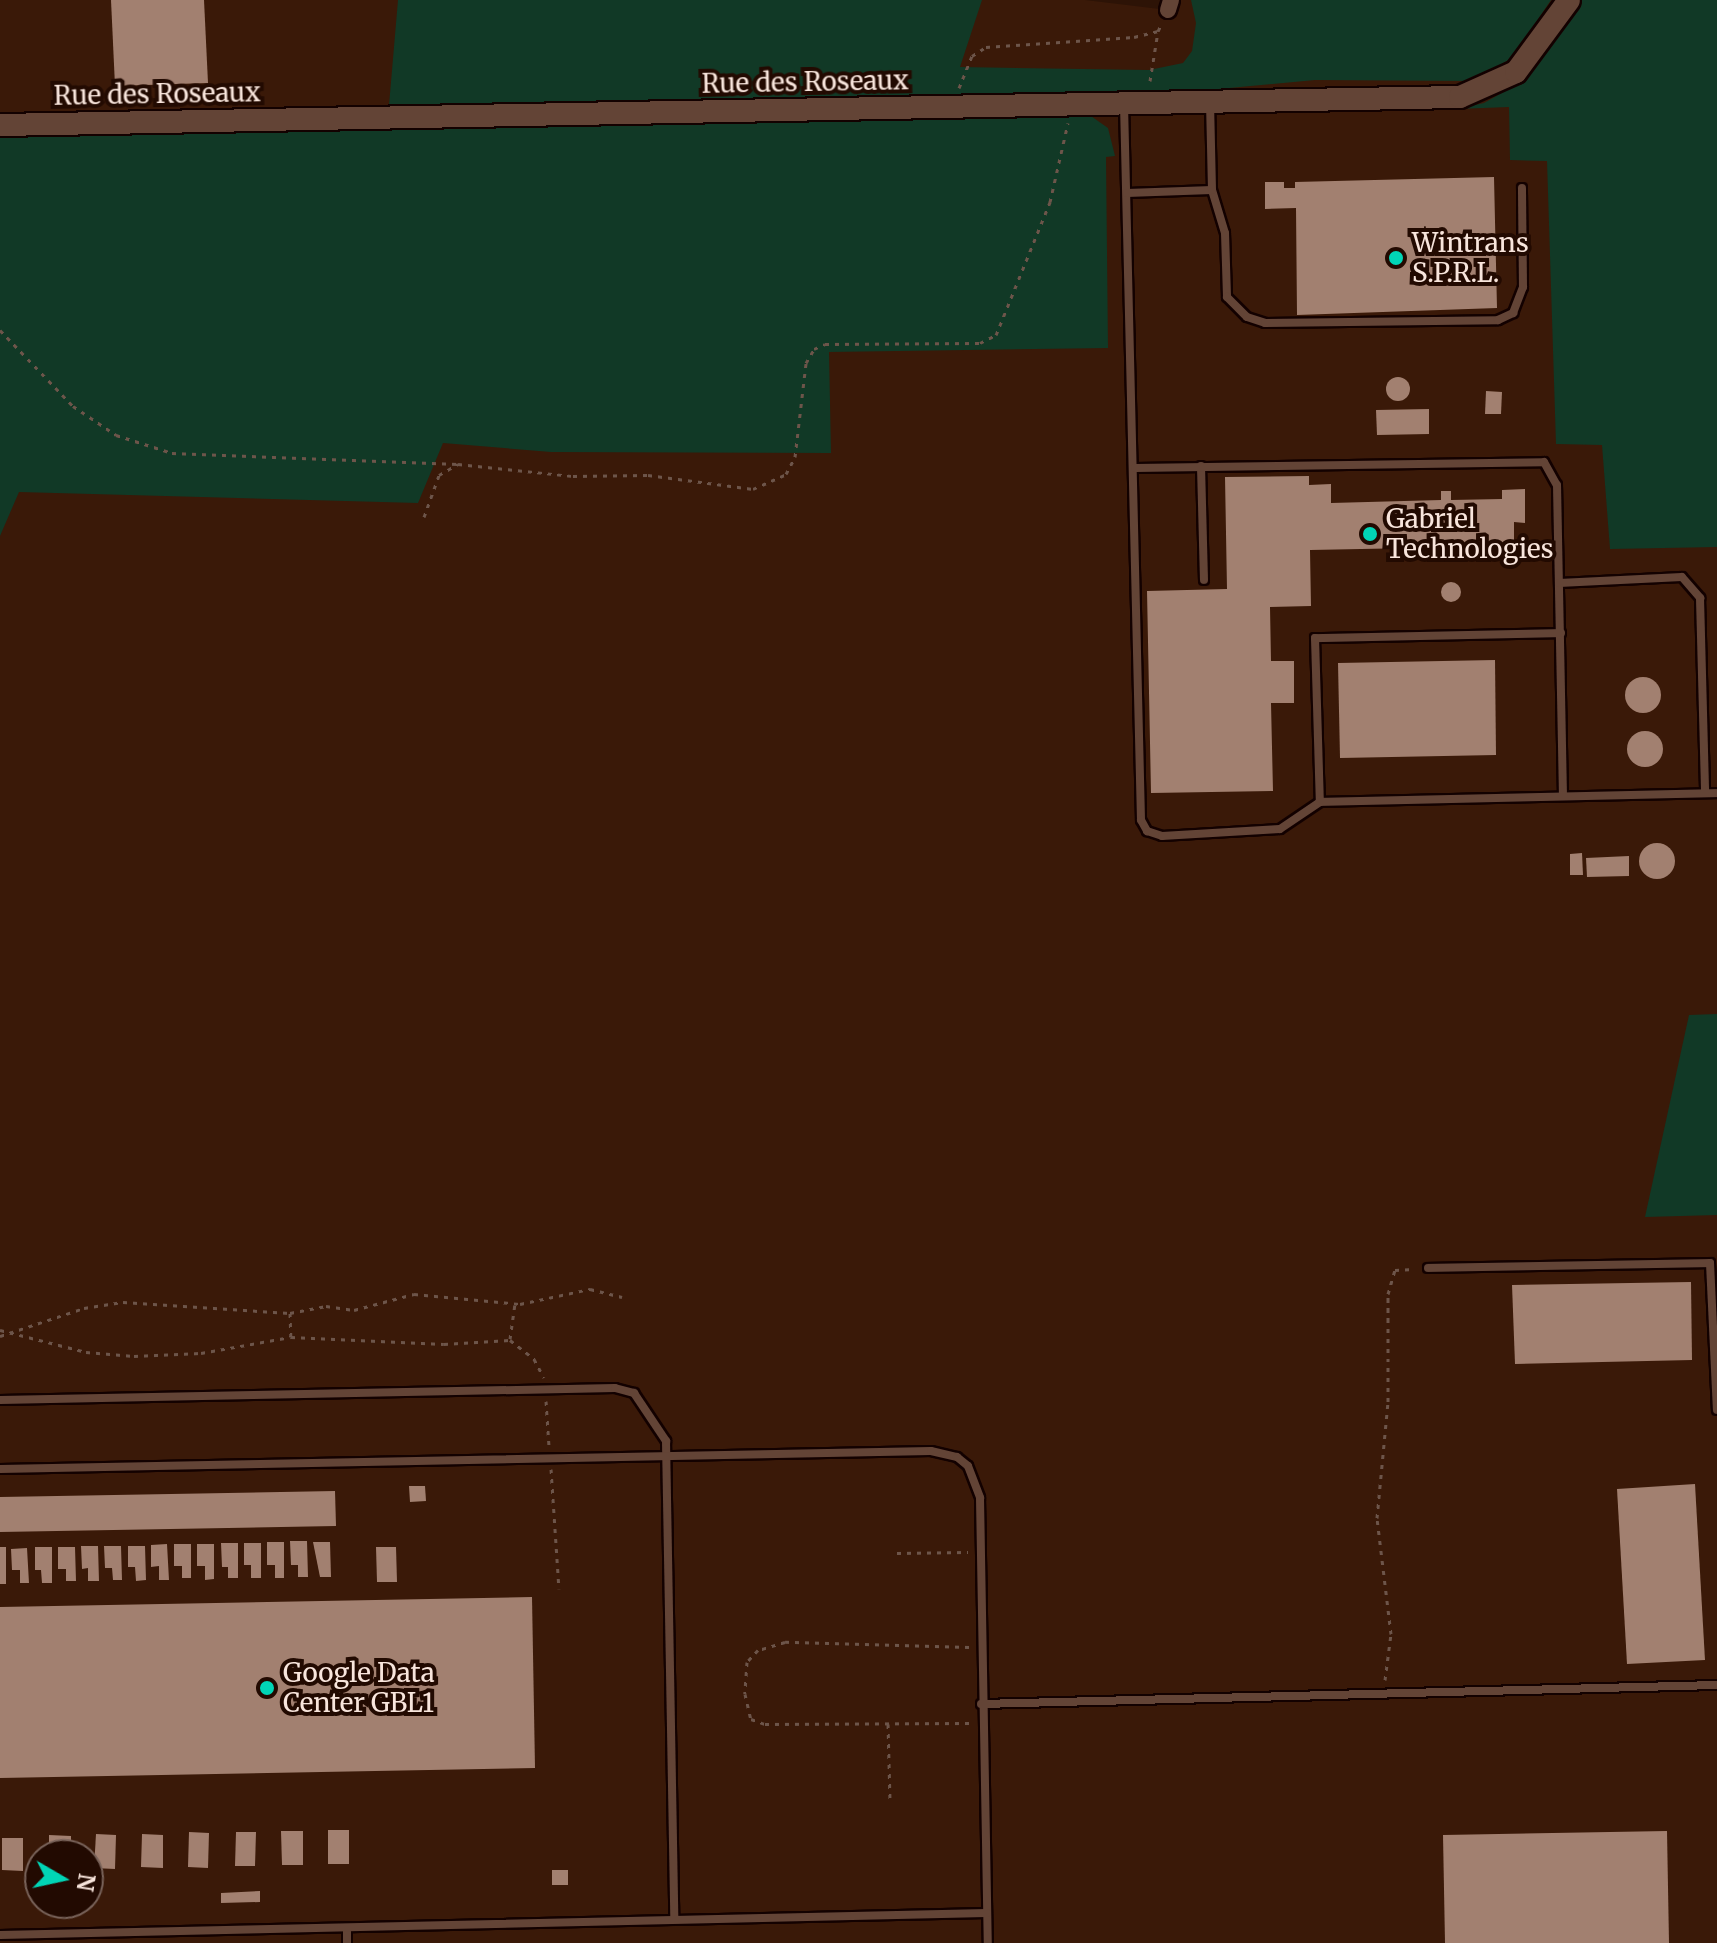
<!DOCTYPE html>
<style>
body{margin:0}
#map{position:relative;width:1717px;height:1943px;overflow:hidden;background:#2d1306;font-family:Merriweather,serif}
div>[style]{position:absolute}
.built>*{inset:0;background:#3a1908}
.green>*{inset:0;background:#113926}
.building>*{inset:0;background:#a28070}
.round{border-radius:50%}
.path>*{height:3px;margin-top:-1.5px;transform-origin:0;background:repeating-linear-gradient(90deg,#6d554a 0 4px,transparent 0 10px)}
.roads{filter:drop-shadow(2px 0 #130100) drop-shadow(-2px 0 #130100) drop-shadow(0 2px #130100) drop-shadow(0 -2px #130100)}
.service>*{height:8px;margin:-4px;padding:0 4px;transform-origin:4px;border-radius:4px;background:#634436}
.minor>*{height:16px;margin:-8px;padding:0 8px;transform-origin:8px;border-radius:8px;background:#634436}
.tertiary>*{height:22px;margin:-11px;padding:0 11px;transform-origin:11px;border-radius:11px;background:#634436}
.dots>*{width:22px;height:22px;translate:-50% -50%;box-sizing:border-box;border:4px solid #220a01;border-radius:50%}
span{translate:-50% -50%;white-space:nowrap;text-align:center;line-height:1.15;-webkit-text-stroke:8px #220a01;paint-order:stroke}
.street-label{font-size:26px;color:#f8e5dc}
.poi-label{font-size:26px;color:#f8e5dc}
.left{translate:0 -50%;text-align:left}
.north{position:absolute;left:24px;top:1839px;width:80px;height:80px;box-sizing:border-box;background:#220a01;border:2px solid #786259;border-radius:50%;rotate:99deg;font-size:22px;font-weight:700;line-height:32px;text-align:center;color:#f8e5dc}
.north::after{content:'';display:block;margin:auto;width:28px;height:36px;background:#01d5b6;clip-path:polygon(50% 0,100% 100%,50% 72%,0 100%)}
</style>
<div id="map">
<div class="built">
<div style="clip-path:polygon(evenodd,0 0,1085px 0,1168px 10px,1176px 0,1629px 0,1717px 15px,1717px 1943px,0 1943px,0 0,40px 1855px,88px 1855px,88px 1903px,40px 1903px,40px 1855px)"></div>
</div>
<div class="green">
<div style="clip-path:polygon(398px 0,982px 0,960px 67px,1149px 70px,1183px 63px,1192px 51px,1196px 23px,1191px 0,1551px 0,1512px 58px,1472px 81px,1315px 80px,1208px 90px,949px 96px,1088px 114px,1108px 128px,1115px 156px,1106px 157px,1108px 348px,829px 352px,831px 453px,551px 452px,443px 443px,418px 503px,19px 492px,0 536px,0 125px,388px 117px)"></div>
<div style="clip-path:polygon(1581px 0,1717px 0,1717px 547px,1610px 549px,1602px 445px,1556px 444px,1547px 161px,1510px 160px,1509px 107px,1457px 109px,1484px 103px,1521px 82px)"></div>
<div style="clip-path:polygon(1717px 1014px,1717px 1215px,1645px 1217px,1689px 1015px)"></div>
</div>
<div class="building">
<div style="clip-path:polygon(111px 0,204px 0,208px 83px,115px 86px)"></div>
<div style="clip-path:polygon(1494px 177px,1497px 308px,1297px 315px,1296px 208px,1265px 209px,1265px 182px,1284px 182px,1284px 188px,1295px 188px,1295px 182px)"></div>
<div class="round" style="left:1386px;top:377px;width:24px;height:24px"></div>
<div style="clip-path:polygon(1486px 391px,1502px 392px,1501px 414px,1485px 414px)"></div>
<div style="clip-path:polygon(1429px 409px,1429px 434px,1377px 435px,1376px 410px)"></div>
<div style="clip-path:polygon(1309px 476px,1309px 485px,1331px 484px,1331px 503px,1441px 500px,1441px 491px,1451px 491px,1451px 500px,1502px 499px,1502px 490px,1525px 489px,1525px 523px,1514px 522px,1514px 546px,1310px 550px,1311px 606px,1270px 607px,1271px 661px,1294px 661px,1294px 703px,1271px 703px,1273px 791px,1151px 793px,1147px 591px,1227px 589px,1225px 477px)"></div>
<div class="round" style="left:1441px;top:582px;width:20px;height:20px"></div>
<div style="clip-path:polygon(1495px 660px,1496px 755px,1340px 758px,1338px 663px)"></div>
<div class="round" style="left:1625px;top:677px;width:36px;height:36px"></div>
<div class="round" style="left:1627px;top:731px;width:36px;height:36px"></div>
<div class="round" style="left:1639px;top:843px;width:36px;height:36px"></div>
<div style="clip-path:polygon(1582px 853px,1583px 875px,1570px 875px,1570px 854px)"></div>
<div style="clip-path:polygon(1629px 856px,1629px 876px,1587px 877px,1586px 858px)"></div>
<div style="clip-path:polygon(1691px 1282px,1692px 1360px,1515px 1364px,1512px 1285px)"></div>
<div style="clip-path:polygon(1695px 1484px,1705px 1660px,1627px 1664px,1617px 1489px)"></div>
<div style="clip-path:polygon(409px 1486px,425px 1486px,426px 1501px,410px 1502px)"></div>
<div style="clip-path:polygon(335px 1491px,336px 1526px,0 1532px,0 1497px)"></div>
<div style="clip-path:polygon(290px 1541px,307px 1541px,308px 1577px,298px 1577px,298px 1565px,291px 1565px)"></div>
<div style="clip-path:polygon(267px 1542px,284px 1542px,284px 1578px,275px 1578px,275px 1565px,267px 1565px)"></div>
<div style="clip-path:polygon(313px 1542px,330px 1542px,331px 1577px,320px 1577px)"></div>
<div style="clip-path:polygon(221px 1543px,238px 1543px,238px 1578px,228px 1578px,228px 1567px,222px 1567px)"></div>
<div style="clip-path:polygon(244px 1543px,261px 1543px,261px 1578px,251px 1578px,251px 1565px,244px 1565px)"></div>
<div style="clip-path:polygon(167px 1544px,169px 1580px,159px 1580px,159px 1566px,151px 1567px,151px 1545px)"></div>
<div style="clip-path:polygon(174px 1544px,191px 1544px,191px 1578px,182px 1578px,182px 1566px,174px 1566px)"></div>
<div style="clip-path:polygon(197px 1544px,214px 1544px,214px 1579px,205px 1580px,205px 1566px,197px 1566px)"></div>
<div style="clip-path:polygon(81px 1546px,98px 1546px,99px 1581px,88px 1581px,88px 1568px,82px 1569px)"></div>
<div style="clip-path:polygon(104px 1546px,121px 1546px,122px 1580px,113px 1580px,112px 1568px,105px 1568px)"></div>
<div style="clip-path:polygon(128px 1546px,145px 1546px,146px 1580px,136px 1581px,135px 1567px,128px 1567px)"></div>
<div style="clip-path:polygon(0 1547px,6px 1547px,6px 1584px,0 1584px)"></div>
<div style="clip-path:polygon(35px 1547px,52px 1547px,52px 1583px,42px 1583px,41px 1570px,35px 1570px)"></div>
<div style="clip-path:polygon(58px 1547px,75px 1547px,76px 1581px,66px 1581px,66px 1569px,58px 1569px)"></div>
<div style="clip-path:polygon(376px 1547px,396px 1547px,397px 1582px,377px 1582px)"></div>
<div style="clip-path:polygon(27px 1548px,29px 1583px,20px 1583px,20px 1570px,12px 1570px,11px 1549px)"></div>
<div style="clip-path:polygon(532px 1597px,535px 1768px,0 1778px,0 1607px)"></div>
<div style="clip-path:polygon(328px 1830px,349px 1830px,349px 1864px,328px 1864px)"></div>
<div style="clip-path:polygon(281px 1831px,303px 1831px,303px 1865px,282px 1865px)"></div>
<div style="clip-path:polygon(1667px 1831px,1669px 1943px,1445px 1943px,1443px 1835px)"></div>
<div style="clip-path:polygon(189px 1832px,209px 1833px,208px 1868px,188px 1867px)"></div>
<div style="clip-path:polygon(236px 1832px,256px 1832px,255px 1866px,235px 1866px)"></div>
<div style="clip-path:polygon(96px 1834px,116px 1835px,115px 1869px,94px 1868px)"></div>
<div style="clip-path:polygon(142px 1834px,163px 1835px,163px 1868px,141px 1867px)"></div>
<div style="clip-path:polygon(49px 1835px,71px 1836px,71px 1855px,49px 1855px)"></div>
<div style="clip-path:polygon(2px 1838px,23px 1838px,23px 1871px,2px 1870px)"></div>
<div style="clip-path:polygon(552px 1870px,568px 1870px,568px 1885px,552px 1885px)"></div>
<div style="clip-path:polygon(260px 1891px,260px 1902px,221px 1903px,221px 1893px)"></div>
</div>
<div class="path">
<div style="left:1150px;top:81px;width:51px;rotate:-80.9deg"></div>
<div style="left:959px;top:88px;width:35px;rotate:-68deg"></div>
<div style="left:972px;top:56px;width:17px;rotate:-33deg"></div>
<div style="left:986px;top:47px;width:148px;rotate:-3.9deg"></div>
<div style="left:1134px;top:37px;width:25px;rotate:-14deg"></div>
<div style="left:1158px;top:31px;width:7px;rotate:-63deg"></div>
<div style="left:0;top:330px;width:105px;rotate:46.2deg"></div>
<div style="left:73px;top:406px;width:52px;rotate:34deg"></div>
<div style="left:116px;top:435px;width:59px;rotate:17.8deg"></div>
<div style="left:172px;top:453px;width:286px;rotate:2.2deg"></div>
<div style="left:458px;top:464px;width:116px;rotate:6deg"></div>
<div style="left:573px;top:476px;width:75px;rotate:-0.8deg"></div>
<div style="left:648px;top:475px;width:106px;rotate:7.6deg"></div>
<div style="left:753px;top:489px;width:36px;rotate:-24deg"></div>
<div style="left:786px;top:474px;width:19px;rotate:-62deg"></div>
<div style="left:795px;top:457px;width:95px;rotate:-83.3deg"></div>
<div style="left:806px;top:363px;width:16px;rotate:-60deg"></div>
<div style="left:814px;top:349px;width:12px;rotate:-24deg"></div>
<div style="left:825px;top:344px;width:155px;rotate:-0.4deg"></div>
<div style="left:980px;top:343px;width:18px;rotate:-27deg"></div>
<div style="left:996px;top:335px;width:144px;rotate:-67.9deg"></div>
<div style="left:1050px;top:202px;width:81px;rotate:-77.2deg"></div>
<div style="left:424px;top:517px;width:45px;rotate:-70.3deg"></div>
<div style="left:439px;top:475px;width:22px;rotate:-30deg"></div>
<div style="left:290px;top:1313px;width:24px;rotate:88deg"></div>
<div style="left:0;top:1330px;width:89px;rotate:14.3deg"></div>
<div style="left:86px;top:1352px;width:48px;rotate:4.8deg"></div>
<div style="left:134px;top:1356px;width:67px;rotate:-2.6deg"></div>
<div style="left:201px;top:1353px;width:91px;rotate:-10.1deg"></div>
<div style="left:291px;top:1337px;width:153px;rotate:2.6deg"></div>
<div style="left:444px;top:1344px;width:66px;rotate:-3.5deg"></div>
<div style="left:510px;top:1340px;width:31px;rotate:38deg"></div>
<div style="left:534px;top:1359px;width:21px;rotate:62deg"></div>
<div style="left:0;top:1336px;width:89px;rotate:-18.4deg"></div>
<div style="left:84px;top:1308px;width:39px;rotate:-9deg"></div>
<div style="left:123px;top:1302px;width:167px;rotate:3.8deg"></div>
<div style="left:290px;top:1313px;width:37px;rotate:-11deg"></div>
<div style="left:326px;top:1306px;width:28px;rotate:8deg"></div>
<div style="left:354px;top:1310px;width:62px;rotate:-14.9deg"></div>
<div style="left:414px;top:1294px;width:106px;rotate:5.4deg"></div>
<div style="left:520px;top:1304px;width:72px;rotate:-12.1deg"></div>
<div style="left:590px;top:1289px;width:33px;rotate:14deg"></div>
<div style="left:510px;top:1339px;width:36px;rotate:-82deg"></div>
<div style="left:546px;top:1401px;width:45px;rotate:86.2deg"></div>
<div style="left:551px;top:1469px;width:120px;rotate:86.2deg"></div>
<div style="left:897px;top:1553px;width:71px;rotate:-0.8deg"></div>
<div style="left:969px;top:1647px;width:184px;rotate:-178.4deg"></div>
<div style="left:785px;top:1642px;width:28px;rotate:163deg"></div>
<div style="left:758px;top:1650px;width:16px;rotate:133deg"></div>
<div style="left:747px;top:1662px;width:32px;rotate:94deg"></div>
<div style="left:745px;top:1694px;width:26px;rotate:77deg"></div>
<div style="left:751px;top:1719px;width:15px;rotate:20deg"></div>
<div style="left:765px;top:1724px;width:207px;rotate:-0.3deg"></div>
<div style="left:1385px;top:1680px;width:46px;rotate:-82.6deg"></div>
<div style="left:1391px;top:1634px;width:117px;rotate:-96.9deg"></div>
<div style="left:1377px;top:1518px;width:117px;rotate:-84.6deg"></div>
<div style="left:1388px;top:1402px;width:108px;rotate:-90deg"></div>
<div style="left:1388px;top:1294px;width:25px;rotate:-74deg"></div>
<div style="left:1395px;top:1270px;width:19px;rotate:-3deg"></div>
<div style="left:888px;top:1724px;width:76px;rotate:88.5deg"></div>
</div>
<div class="roads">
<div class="service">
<div style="left:1124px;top:104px;width:716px;rotate:88.64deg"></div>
<div style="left:1141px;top:820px;width:13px;rotate:61deg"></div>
<div style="left:1147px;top:831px;width:16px;rotate:18deg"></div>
<div style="left:1162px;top:836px;width:118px;rotate:-3.4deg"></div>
<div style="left:1280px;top:829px;width:48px;rotate:-34deg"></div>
<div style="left:1212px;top:190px;width:45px;rotate:73.2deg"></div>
<div style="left:1225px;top:233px;width:64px;rotate:88.2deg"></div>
<div style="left:1227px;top:297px;width:28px;rotate:45deg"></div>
<div style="left:1247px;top:317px;width:19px;rotate:18deg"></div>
<div style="left:1265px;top:323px;width:233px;rotate:-0.7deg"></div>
<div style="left:1498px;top:320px;width:17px;rotate:-25deg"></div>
<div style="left:1513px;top:313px;width:28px;rotate:-69deg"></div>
<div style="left:1523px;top:287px;width:99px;rotate:-90.6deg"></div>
<div style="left:1127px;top:193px;width:85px;rotate:-2deg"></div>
<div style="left:1212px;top:190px;width:87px;rotate:-91.3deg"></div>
<div style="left:1201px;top:466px;width:114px;rotate:88.5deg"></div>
<div style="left:1135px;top:468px;width:409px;rotate:-0.8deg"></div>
<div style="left:1544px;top:462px;width:26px;rotate:61deg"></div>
<div style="left:1557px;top:485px;width:311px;rotate:88.9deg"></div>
<div style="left:1559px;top:583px;width:123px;rotate:-2.8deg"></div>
<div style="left:1682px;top:577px;width:28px;rotate:49deg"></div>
<div style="left:1700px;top:598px;width:195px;rotate:88.5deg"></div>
<div style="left:1561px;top:633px;width:246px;rotate:178.8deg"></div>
<div style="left:1315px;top:638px;width:164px;rotate:88.3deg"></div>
<div style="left:1320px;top:802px;width:397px;rotate:-1.3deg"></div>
<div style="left:1428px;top:1268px;width:282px;rotate:-1deg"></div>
<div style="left:1710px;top:1263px;width:147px;rotate:87.3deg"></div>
<div style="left:0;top:1400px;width:615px;rotate:-1.12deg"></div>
<div style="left:615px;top:1388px;width:20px;rotate:15deg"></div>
<div style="left:634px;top:1393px;width:58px;rotate:56.3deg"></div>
<div style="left:666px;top:1441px;width:478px;rotate:89deg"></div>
<div style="left:0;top:1469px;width:931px;rotate:-1.11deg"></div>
<div style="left:931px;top:1451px;width:27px;rotate:13deg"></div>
<div style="left:957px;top:1457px;width:14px;rotate:39deg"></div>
<div style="left:968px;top:1466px;width:34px;rotate:69deg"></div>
<div style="left:980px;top:1498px;width:445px;rotate:89deg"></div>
<div style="left:981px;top:1704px;width:736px;rotate:-1.48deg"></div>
<div style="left:347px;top:1929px;width:14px;rotate:90deg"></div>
<div style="left:0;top:1935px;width:987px;rotate:-1.28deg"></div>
</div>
<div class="minor">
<div style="left:1168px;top:10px;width:10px;rotate:-73deg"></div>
</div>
<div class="tertiary">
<div style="left:0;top:125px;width:1460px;rotate:-1.1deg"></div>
<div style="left:1460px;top:97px;width:61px;rotate:-24.1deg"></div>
<div style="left:1516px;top:72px;width:89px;rotate:-53.6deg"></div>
</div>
</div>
<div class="dots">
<div style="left:1396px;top:258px;background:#01d5b6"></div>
<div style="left:1370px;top:534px;background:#01d5b6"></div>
<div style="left:267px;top:1688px;background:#01d5b6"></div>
</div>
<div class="street-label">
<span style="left:805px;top:82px;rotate:-1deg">Rue des Roseaux</span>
<span style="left:157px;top:94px;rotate:-1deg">Rue des Roseaux</span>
</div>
<div class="poi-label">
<span class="left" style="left:1412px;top:258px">Wintrans<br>S.P.R.L.</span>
<span class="left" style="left:1386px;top:534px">Gabriel<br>Technologies</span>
<span class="left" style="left:283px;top:1688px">Google Data<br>Center GBL1</span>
</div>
<div class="north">N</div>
</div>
